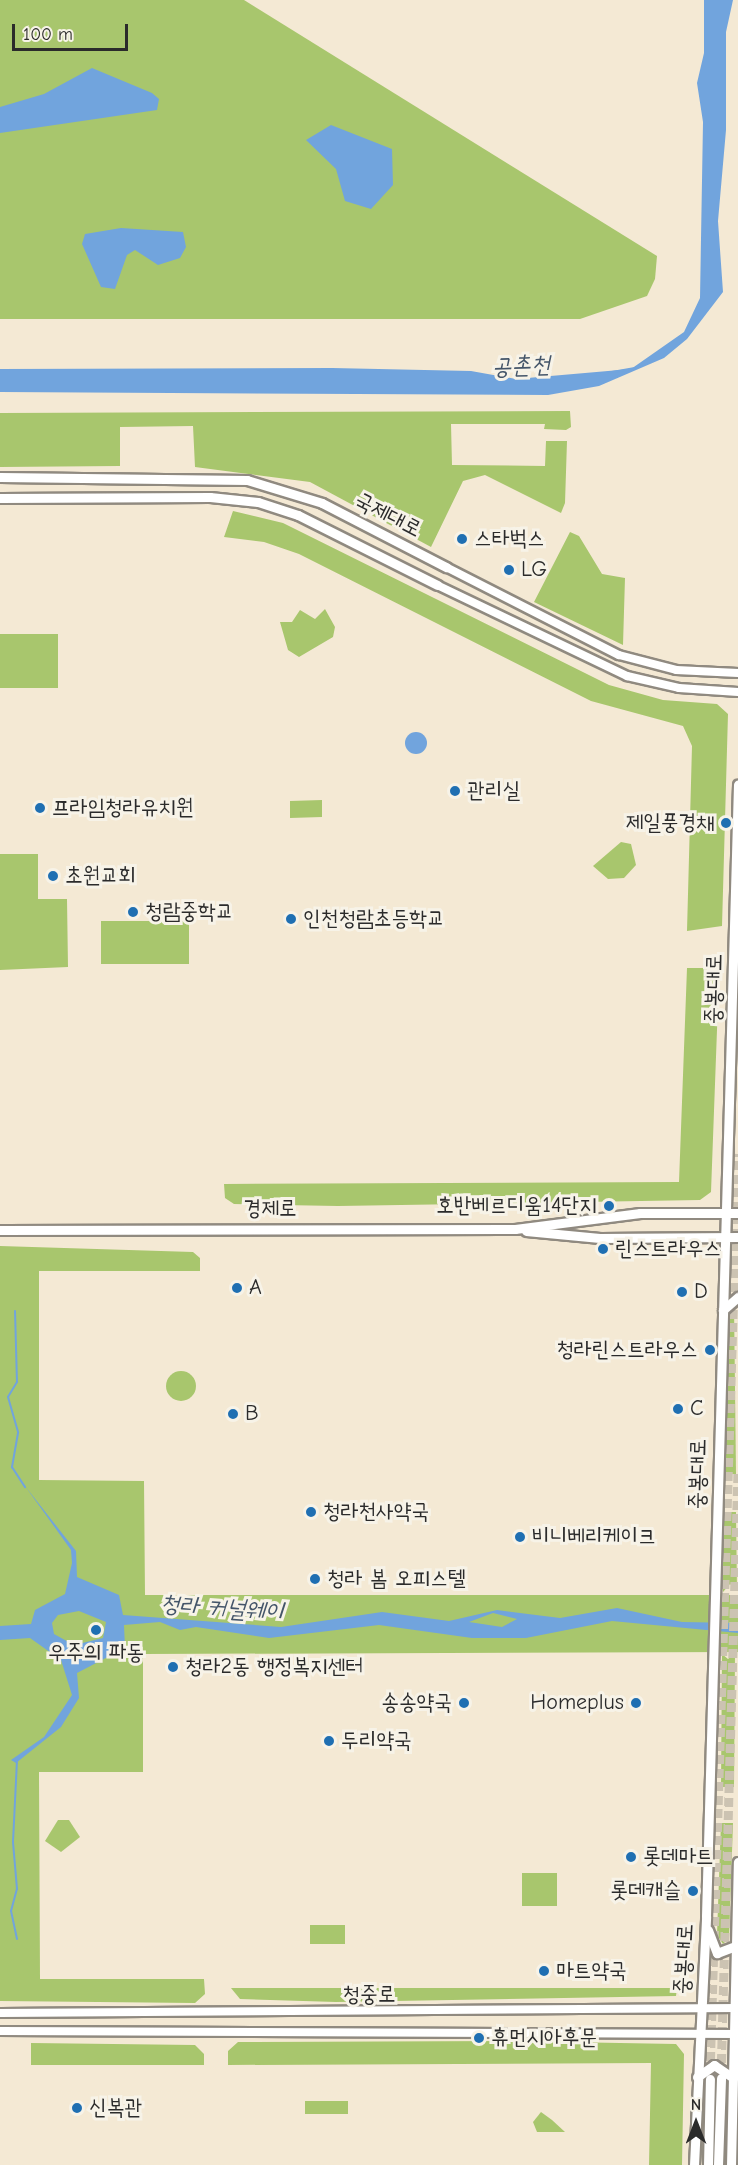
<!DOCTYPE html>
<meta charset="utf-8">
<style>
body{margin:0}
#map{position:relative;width:738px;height:2165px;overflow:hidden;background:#f4e9d4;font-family:"Comic Neue","Poor Story",sans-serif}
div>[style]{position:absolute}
.green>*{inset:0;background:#a8c66d}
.round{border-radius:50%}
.water>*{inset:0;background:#71a4dd}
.stream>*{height:2px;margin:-1px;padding:0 1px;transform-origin:1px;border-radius:1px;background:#71a4dd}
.secondary-tunnel>*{height:9px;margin-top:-4.5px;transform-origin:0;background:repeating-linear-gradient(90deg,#ccc3b2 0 9px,transparent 0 13.5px)}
.roads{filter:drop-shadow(2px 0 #908a80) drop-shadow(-2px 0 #908a80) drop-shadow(0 2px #908a80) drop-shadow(0 -2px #908a80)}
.tertiary>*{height:8px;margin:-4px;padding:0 4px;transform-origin:4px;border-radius:4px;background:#fff}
.secondary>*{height:9px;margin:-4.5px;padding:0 4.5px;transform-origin:4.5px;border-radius:4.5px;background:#fff}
.dots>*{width:16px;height:16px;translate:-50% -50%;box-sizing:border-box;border:3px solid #f7f3e8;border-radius:50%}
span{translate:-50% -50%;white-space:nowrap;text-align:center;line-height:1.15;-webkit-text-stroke:6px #f7f3e8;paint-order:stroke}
.street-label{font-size:22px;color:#2b2b2b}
.poi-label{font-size:22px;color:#2b2b2b}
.left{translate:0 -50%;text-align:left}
.right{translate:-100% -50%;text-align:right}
.water-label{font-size:24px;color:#445569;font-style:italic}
.north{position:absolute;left:666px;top:2093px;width:60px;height:60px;-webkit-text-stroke:4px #f7f3e8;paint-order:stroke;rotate:0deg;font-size:16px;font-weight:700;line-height:24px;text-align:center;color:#2b2b2b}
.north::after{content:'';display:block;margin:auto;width:21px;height:27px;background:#2b2b2b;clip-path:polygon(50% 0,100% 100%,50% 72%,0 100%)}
.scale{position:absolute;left:12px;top:24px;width:116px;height:27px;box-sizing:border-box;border:3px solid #2b2b2b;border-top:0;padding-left:8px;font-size:18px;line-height:21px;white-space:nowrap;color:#2b2b2b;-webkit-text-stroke:4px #f7f3e8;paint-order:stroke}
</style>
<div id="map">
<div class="green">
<div style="clip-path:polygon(0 0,244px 0,657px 256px,655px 279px,647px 296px,580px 319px,0 319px)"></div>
<div style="clip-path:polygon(570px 411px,571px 427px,566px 430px,544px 429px,545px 424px,451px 424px,452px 465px,545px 466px,546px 441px,567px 441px,565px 503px,561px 513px,485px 475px,463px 481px,431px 547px,310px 482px,195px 467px,193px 426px,120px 427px,120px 466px,0 467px,0 413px)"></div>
<div style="clip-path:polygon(233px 511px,283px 523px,609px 685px,663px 700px,717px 704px,728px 714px,722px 926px,687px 931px,692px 746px,683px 726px,591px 701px,299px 554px,264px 542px,224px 537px)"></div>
<div style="clip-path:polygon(570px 532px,579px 536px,602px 574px,625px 578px,623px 645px,534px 602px)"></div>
<div style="clip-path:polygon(325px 609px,335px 627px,333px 637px,299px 657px,288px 650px,280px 622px,292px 622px,300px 610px,315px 619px)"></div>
<div style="clip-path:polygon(0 634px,58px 634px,58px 688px,0 688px)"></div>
<div style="clip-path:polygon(322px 800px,322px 817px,290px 818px,290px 801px)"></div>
<div style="clip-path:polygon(621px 842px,631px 844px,636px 865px,624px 878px,608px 879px,593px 866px)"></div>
<div style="clip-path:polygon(0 854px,38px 854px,38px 899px,67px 899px,68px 967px,0 970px)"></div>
<div style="clip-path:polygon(189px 921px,189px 964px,101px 964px,101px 921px)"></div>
<div style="clip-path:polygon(687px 968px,711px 968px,719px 976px,711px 1192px,700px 1200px,338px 1206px,234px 1204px,225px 1198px,224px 1184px,679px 1182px)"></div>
<div style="clip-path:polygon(0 1246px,193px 1252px,200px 1258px,200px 1271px,39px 1271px,39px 1480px,144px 1481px,145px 1595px,738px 1595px,738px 1652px,143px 1654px,143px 1772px,39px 1772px,40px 1979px,204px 1979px,205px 1994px,195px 2003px,0 2001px)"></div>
<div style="clip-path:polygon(734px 1304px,736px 1474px,724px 1474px,729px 1307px)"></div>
<div class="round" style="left:166px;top:1371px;width:30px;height:30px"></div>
<div style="clip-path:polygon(723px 1512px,736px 1512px,737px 1591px,730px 1584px,723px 1592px)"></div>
<div style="clip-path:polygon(735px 1653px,734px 1787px,721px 1787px,722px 1654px,728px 1659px)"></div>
<div style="clip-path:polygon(58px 1820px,69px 1820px,80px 1837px,61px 1852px,45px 1841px)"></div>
<div style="clip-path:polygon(721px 1823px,733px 1823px,729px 1938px,723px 1944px,717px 1935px)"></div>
<div style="clip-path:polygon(522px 1873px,557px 1873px,557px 1906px,522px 1906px)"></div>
<div style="clip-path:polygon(310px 1925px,345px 1925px,345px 1944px,310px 1944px)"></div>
<div style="clip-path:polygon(231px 1988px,677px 1988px,676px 1996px,336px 2002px,240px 1999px)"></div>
<div style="clip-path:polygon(507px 2041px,676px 2044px,684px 2054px,682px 2165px,649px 2165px,651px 2063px,228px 2065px,228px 2051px,238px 2042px)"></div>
<div style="clip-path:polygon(31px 2043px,195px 2045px,204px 2054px,204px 2065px,31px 2065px)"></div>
<div style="clip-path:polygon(305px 2101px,348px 2101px,348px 2114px,305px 2114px)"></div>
<div style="clip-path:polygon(541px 2112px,552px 2120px,565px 2132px,537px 2132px,533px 2122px)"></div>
</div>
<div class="water">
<div style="clip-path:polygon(704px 0,733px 0,726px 32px,726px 130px,718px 221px,723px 292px,687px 339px,664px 358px,599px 386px,548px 395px,0 392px,0 369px,332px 368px,471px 371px,516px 379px,631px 369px,684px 332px,700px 298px,703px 122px,697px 83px,704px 53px)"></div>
<div style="clip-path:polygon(92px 68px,152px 93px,159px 99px,157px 110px,0 133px,0 107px,44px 94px)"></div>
<div style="clip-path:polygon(331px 125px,392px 149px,393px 185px,371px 209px,345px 201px,336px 169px,306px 140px)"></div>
<div style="clip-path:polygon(121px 228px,183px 232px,186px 247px,180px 258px,158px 265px,135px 250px,127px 255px,115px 289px,101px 287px,82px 244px,85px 234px)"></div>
<div class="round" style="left:405px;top:732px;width:22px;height:22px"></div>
<div style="clip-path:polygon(evenodd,25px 1486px,76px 1551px,77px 1577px,119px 1595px,123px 1615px,281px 1627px,382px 1612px,449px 1621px,497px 1610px,560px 1618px,617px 1608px,682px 1622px,738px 1623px,738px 1633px,612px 1621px,526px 1638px,472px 1638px,379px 1625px,269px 1638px,196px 1627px,180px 1630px,160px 1622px,124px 1625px,125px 1648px,77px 1673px,79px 1698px,61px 1727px,16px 1763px,11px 1760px,44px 1737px,72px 1695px,61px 1660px,30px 1638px,0 1640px,0 1626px,31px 1624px,35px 1610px,65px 1594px,72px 1563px,71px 1550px,25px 1486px,79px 1611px,106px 1622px,103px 1638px,74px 1645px,54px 1634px,52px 1623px,58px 1615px,79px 1611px,25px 1486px,493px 1613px,517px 1619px,502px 1627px,469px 1622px,493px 1613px)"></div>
</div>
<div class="stream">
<div style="left:595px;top:375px;width:39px;rotate:-10deg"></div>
<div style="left:15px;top:1311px;width:71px;rotate:88.4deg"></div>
<div style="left:17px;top:1382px;width:17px;rotate:121deg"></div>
<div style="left:8px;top:1397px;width:37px;rotate:74deg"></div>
<div style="left:18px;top:1433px;width:35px;rotate:100deg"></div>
<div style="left:12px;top:1467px;width:24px;rotate:57deg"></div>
<div style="left:17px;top:1939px;width:29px;rotate:-102deg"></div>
<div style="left:11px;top:1911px;width:23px;rotate:-75deg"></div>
<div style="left:17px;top:1889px;width:47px;rotate:-94.9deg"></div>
<div style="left:13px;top:1842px;width:81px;rotate:-87.2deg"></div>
</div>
<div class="secondary-tunnel">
<div style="left:710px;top:2074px;width:921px;rotate:-88.26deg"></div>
<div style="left:721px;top:2076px;width:603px;rotate:-88.39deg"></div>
</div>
<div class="roads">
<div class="tertiary">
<div style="left:446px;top:567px;width:194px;rotate:27deg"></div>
<div style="left:619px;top:655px;width:59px;rotate:14.7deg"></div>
<div style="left:676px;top:670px;width:62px;rotate:2.8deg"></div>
<div style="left:437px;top:585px;width:211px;rotate:25.6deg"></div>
<div style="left:627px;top:676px;width:53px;rotate:13deg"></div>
<div style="left:679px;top:688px;width:59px;rotate:3.9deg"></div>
<div style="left:0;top:2013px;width:738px;rotate:-0.39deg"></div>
<div style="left:0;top:2031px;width:738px;rotate:0.23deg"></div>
</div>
<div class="secondary">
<div style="left:0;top:477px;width:247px;rotate:0.7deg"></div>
<div style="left:247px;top:480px;width:78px;rotate:17deg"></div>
<div style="left:322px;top:503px;width:140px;rotate:27.3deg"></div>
<div style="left:0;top:498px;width:210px;rotate:-0.3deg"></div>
<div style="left:210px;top:497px;width:48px;rotate:5.9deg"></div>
<div style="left:258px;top:502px;width:42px;rotate:18deg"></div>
<div style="left:298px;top:515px;width:156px;rotate:26.7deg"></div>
<div style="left:0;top:1230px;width:515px;rotate:-0.11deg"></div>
<div style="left:515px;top:1229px;width:126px;rotate:-7.3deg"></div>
<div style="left:640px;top:1213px;width:98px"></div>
<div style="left:526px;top:1231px;width:74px;rotate:5.4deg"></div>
<div style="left:600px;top:1238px;width:138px;rotate:-0.4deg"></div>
<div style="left:723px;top:1310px;width:20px;rotate:-41deg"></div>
<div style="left:708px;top:1930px;width:25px;rotate:69deg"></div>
<div style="left:717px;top:1953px;width:19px;rotate:-21deg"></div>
<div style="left:697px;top:2077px;width:21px;rotate:-35deg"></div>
<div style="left:714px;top:2065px;width:23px;rotate:34deg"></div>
<div style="left:694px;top:2165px;width:249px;rotate:-87.2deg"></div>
<div style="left:706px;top:1916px;width:1132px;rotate:-88.38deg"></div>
<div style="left:708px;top:2165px;width:86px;rotate:-88.7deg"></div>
<div style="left:718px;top:2165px;width:87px;rotate:-88deg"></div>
<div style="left:731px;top:2165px;width:303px;rotate:-88.7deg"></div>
</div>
</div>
<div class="dots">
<div style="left:462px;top:539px;background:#1f6fb2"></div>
<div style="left:509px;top:570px;background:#1f6fb2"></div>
<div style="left:455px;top:791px;background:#1f6fb2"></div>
<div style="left:40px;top:808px;background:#1f6fb2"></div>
<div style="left:726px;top:823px;background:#1f6fb2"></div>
<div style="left:53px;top:876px;background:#1f6fb2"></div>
<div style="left:133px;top:912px;background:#1f6fb2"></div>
<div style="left:291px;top:919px;background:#1f6fb2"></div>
<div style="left:609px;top:1206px;background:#1f6fb2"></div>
<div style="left:603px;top:1249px;background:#1f6fb2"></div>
<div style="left:237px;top:1288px;background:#1f6fb2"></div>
<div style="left:682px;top:1292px;background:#1f6fb2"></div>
<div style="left:710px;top:1350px;background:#1f6fb2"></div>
<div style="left:678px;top:1409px;background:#1f6fb2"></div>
<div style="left:233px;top:1414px;background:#1f6fb2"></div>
<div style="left:311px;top:1512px;background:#1f6fb2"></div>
<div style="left:520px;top:1537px;background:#1f6fb2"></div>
<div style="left:315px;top:1579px;background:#1f6fb2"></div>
<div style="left:96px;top:1630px;background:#1f6fb2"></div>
<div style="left:173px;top:1667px;background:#1f6fb2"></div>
<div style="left:464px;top:1703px;background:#1f6fb2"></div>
<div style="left:636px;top:1703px;background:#1f6fb2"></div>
<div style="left:329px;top:1741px;background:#1f6fb2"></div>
<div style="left:631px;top:1857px;background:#1f6fb2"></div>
<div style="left:693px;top:1891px;background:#1f6fb2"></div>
<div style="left:544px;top:1971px;background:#1f6fb2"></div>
<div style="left:479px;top:2038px;background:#1f6fb2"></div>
<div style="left:77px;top:2108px;background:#1f6fb2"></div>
</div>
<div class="street-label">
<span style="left:388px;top:515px;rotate:27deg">국제대로</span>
<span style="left:714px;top:989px;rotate:-89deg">중봉대로</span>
<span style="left:270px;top:1209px">경제로</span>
<span style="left:698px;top:1474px;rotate:-89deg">중봉대로</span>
<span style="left:684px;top:1959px;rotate:-87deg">중봉대로</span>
<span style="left:369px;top:1995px">청중로</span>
</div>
<div class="poi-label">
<span class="left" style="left:474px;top:539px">스타벅스</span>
<span class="left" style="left:521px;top:570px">LG</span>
<span class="left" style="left:467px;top:791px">관리실</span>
<span class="left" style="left:52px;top:808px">프라임청라유치원</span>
<span class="right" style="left:714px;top:823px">제일풍경채</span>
<span class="left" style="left:65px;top:876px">초원교회</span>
<span class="left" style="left:145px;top:912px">청람중학교</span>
<span class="left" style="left:303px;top:919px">인천청람초등학교</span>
<span class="right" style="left:597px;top:1206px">호반베르디움14단지</span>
<span class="left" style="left:615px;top:1249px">린스트라우스</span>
<span class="left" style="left:249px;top:1288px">A</span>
<span class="left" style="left:694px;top:1292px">D</span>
<span class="right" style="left:698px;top:1350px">청라린스트라우스</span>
<span class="left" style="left:690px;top:1409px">C</span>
<span class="left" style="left:245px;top:1414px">B</span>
<span class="left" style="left:323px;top:1512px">청라천사약국</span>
<span class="left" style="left:532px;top:1537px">비니베리케이크</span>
<span class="left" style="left:327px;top:1579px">청라 봄 오피스텔</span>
<span style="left:96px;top:1653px">우주의 파동</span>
<span class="left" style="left:185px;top:1667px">청라2동 행정복지센터</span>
<span class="right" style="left:452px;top:1703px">송송약국</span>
<span class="right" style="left:624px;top:1703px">Homeplus</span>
<span class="left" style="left:341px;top:1741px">두리약국</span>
<span class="left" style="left:643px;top:1857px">롯데마트</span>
<span class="right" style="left:681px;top:1891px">롯데캐슬</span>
<span class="left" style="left:556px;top:1971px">마트약국</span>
<span class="left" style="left:491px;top:2038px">휴먼시아후문</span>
<span class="left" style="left:89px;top:2108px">신복관</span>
</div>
<div class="water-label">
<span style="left:521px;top:366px;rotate:-2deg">공촌천</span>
<span style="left:222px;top:1608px;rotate:4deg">청라 커널웨이</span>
</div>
<div class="north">N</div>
<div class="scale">100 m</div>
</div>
